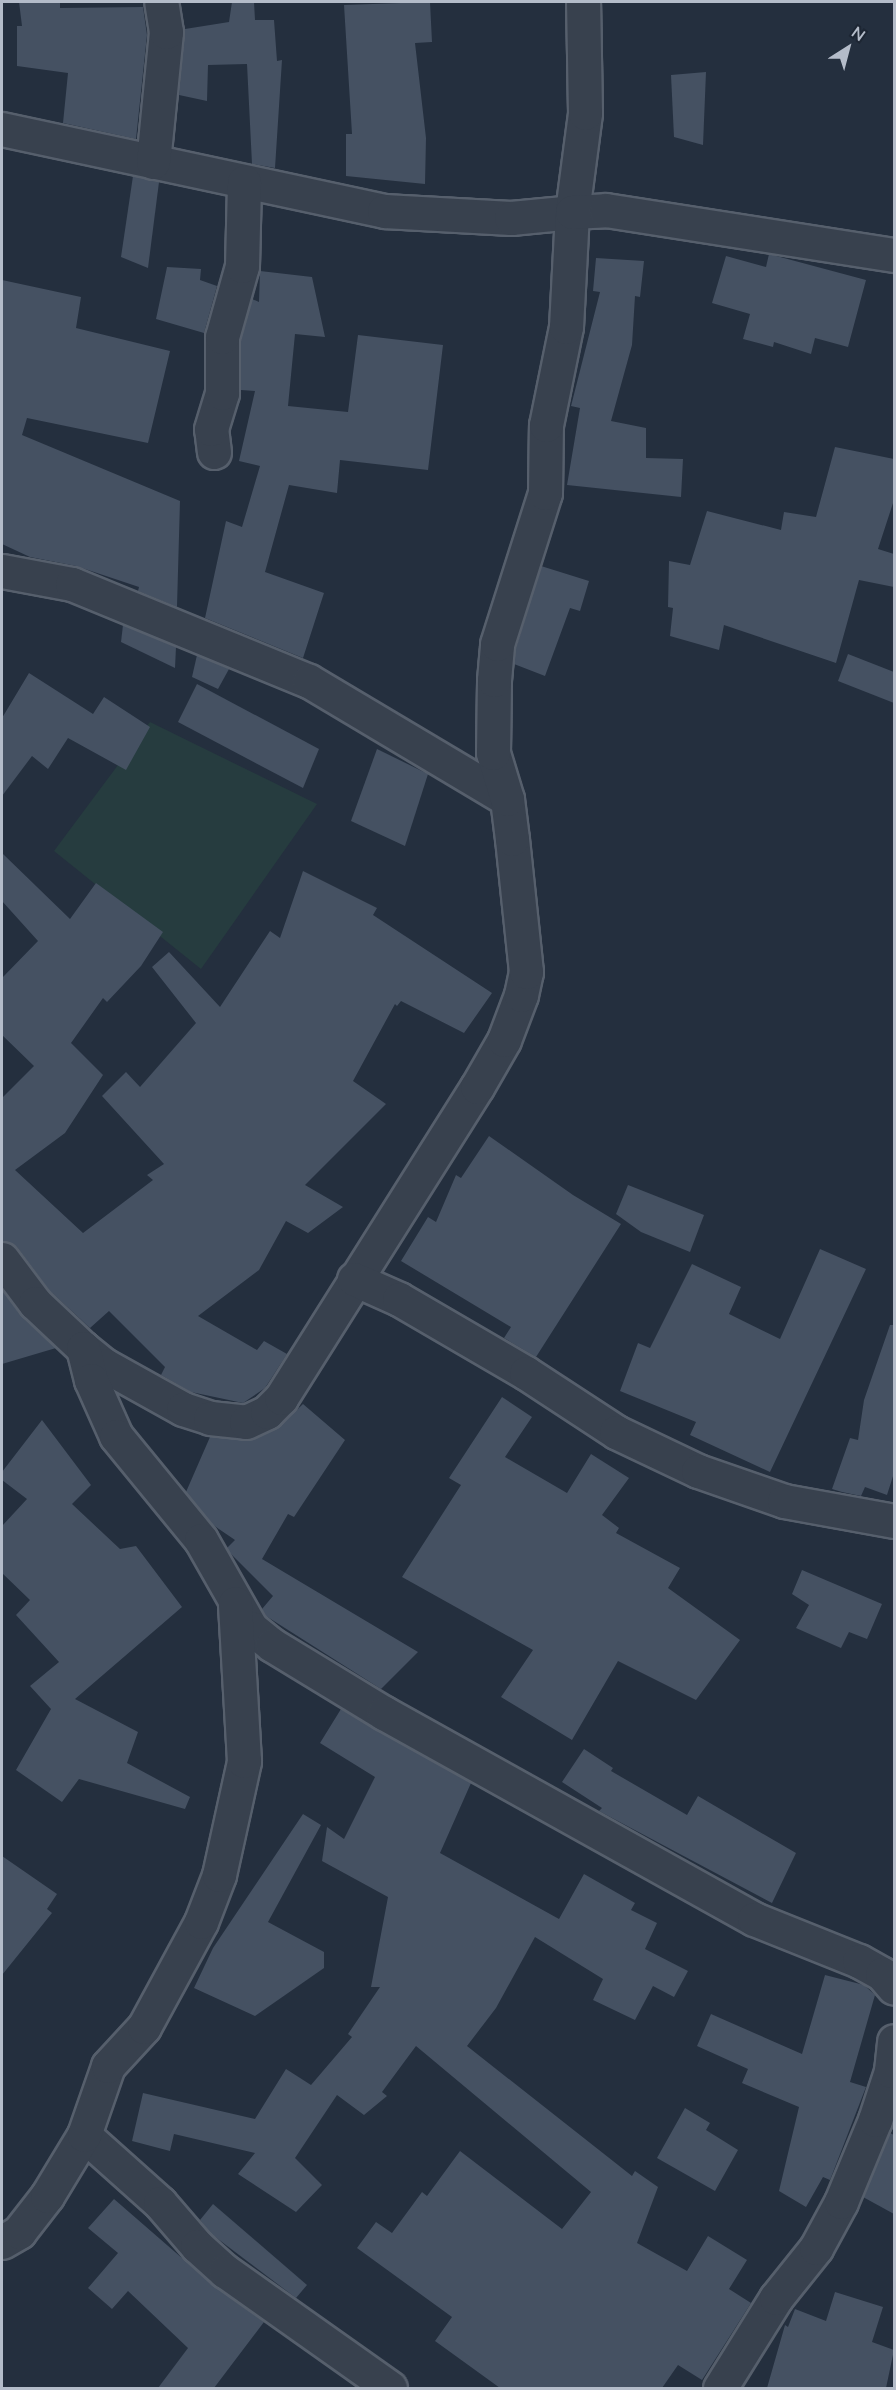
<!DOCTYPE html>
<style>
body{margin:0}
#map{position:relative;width:896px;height:2390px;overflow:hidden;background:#242f3e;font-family:Mulish,sans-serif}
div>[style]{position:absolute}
.green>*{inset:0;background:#263c3f}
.building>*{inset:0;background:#455162}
.roads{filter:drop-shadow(2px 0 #565f6c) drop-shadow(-2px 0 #565f6c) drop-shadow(0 2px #565f6c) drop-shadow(0 -2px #565f6c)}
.street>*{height:33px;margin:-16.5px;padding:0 16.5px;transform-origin:16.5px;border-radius:16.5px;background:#38414e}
span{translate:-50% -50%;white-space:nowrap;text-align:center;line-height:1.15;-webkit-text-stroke:4.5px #1d2633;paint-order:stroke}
.frame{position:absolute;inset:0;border:3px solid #b4bcc9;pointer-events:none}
.north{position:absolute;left:818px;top:18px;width:60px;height:60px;-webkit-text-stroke:4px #1d2633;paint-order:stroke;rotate:36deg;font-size:16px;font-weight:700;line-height:24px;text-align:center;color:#b4bcc9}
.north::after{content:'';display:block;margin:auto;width:21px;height:27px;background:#b4bcc9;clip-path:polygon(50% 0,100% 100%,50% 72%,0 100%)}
</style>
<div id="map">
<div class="green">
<div style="clip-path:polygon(150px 722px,317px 804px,201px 969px,54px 851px)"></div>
</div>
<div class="building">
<div style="clip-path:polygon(19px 2px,60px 2px,60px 8px,143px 7px,147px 35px,136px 139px,63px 123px,68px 73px,17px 66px,17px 26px,22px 26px)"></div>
<div style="clip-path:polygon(232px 2px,254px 2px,255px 20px,274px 20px,277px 61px,282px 60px,275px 168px,252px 164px,247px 64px,208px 65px,207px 101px,179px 95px,185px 29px,229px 22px)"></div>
<div style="clip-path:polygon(430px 2px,432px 42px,415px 43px,426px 138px,425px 184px,346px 176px,346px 134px,352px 134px,344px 5px)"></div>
<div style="clip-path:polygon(706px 72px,703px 145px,674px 137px,671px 75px)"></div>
<div style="clip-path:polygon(133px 176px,159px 182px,148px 268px,121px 257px)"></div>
<div style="clip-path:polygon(769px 254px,866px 280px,848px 347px,815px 338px,811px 354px,774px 342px,773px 347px,743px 339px,750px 314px,712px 303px,726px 256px,766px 267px)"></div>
<div style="clip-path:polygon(596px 258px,644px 261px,640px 297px,635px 296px,632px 345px,611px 421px,646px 428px,646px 458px,683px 459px,681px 497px,567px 485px,580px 408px,571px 406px,600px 292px,593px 291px)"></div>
<div style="clip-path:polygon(167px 267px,201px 269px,200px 280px,217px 286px,204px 333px,156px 319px)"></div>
<div style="clip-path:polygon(260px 271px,312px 277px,325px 337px,295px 334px,288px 406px,348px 412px,358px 335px,443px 345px,428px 470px,340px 460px,337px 493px,289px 485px,265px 572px,324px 593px,303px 658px,205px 618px,226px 521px,242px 527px,260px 466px,239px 461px,255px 391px,241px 390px,241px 340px,252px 299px,259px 302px)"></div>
<div style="clip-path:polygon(2px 280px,81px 297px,76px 328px,170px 351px,148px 443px,27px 418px,22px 435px,180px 501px,177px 607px,138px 591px,139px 587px,76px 566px,30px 557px,2px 544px)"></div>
<div style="clip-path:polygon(835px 447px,894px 459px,894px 500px,878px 549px,894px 554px,894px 587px,859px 580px,836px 663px,724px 625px,719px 650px,670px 636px,673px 608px,668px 607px,669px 561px,690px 565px,707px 511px,781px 530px,784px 512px,816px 517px)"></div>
<div style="clip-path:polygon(541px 566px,589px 581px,580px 611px,570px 608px,545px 676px,514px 664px,516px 648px)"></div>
<div style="clip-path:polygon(123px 625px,176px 647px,175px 668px,121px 642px)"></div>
<div style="clip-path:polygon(848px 654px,894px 672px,894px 703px,838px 681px)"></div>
<div style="clip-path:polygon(197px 655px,229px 669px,218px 689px,192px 677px)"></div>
<div style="clip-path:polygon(29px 673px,93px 714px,104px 697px,150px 727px,126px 770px,68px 738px,48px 769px,32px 756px,2px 796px,2px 718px)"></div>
<div style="clip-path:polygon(197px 684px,319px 749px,303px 788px,178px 722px)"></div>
<div style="clip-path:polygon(377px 749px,428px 774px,405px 846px,351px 821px)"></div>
<div style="clip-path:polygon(2px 853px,70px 919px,96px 883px,163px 932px,141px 966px,107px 1002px,103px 998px,71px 1043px,103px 1075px,65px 1133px,15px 1170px,83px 1233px,153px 1180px,147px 1175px,164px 1164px,102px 1096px,126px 1072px,140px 1087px,196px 1023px,152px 967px,169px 952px,220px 1007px,270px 931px,280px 938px,303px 871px,377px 908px,373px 915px,492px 993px,464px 1033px,401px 1001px,397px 1006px,395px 1004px,353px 1081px,386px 1104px,305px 1185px,343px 1207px,308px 1233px,286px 1221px,259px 1270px,198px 1316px,257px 1350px,264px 1341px,287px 1354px,265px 1388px,243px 1403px,191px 1392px,161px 1375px,165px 1367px,109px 1311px,90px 1328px,49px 1290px,17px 1247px,2px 1241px,2px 1098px,34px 1066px,2px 1035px,2px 978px,38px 941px,2px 901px)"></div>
<div style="clip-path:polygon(489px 1136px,573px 1195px,621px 1224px,536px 1357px,504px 1338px,511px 1327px,401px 1261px,428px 1217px,436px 1222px,456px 1175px,461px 1178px)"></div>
<div style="clip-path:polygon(628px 1185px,704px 1215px,690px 1252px,641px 1232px,616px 1214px)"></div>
<div style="clip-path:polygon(820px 1249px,866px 1269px,770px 1472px,690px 1435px,696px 1422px,620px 1391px,638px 1343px,650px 1348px,692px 1264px,741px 1287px,729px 1314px,780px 1339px)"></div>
<div style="clip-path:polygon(2px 1290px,22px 1317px,56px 1348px,2px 1364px)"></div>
<div style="clip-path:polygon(890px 1325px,894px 1325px,894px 1473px,887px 1495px,865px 1487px,861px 1496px,842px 1492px,832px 1489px,850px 1438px,858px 1440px,864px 1400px)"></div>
<div style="clip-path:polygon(502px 1397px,532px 1417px,505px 1457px,567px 1493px,591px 1454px,629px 1478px,602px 1515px,619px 1528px,616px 1533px,680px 1568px,668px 1588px,740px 1640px,696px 1700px,618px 1661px,572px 1740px,501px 1697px,533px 1650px,402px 1577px,461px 1485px,449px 1478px)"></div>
<div style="clip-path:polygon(303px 1404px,345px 1440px,294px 1517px,288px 1514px,262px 1559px,418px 1652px,381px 1689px,266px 1616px,262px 1609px,273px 1596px,230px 1553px,227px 1548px,235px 1540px,213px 1525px,186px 1492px,210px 1437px,254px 1439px,280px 1426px)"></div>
<div style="clip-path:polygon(42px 1420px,91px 1485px,72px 1504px,120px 1549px,136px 1546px,182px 1607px,75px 1699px,138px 1732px,127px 1763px,190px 1797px,185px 1809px,79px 1779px,62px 1802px,16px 1770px,51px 1709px,30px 1686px,59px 1662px,16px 1615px,30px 1600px,2px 1573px,2px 1526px,27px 1499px,2px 1480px,2px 1472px)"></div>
<div style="clip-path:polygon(802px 1570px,882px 1604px,867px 1639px,849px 1632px,841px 1648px,796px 1628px,809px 1605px,792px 1594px)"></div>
<div style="clip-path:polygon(341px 1709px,471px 1783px,440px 1853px,559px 1919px,584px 1874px,635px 1903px,631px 1910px,657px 1923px,645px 1949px,688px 1971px,674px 1997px,653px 1986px,635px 2020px,593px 2000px,603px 1979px,535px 1937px,496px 2008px,467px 2046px,632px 2176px,635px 2171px,658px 2187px,637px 2243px,687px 2271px,708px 2236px,747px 2260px,729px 2289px,751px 2303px,702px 2380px,678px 2365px,662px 2388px,500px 2388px,435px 2341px,452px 2317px,357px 2248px,376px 2222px,392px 2233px,422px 2192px,427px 2196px,460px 2151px,562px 2229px,591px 2192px,416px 2046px,382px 2092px,387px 2096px,364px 2115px,337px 2095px,295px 2158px,322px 2185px,296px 2212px,238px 2174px,255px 2153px,174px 2134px,170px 2151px,132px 2141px,143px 2093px,255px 2119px,286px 2069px,311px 2085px,352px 2037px,348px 2034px,380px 1987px,371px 1987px,388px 1897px,322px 1861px,327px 1827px,344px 1839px,375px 1777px,320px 1743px)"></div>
<div style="clip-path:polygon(584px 1749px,613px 1768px,611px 1771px,687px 1815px,698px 1796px,796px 1853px,772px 1903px,599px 1811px,602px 1808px,562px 1782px)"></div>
<div style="clip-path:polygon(303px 1814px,321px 1825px,268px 1922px,324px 1952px,324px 1968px,255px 2016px,194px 1988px,213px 1948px)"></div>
<div style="clip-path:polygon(2px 1856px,57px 1894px,47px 1909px,52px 1913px,2px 1975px)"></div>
<div style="clip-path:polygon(825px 1975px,864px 1985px,875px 1995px,850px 2082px,866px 2087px,830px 2180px,823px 2177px,806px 2207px,779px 2191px,799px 2107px,742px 2083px,748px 2069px,697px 2046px,711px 2014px,802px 2054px)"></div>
<div style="clip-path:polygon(685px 2108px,710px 2123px,706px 2130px,738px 2150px,715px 2191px,657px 2158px)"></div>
<div style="clip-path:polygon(890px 2133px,894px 2135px,894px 2214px,863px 2197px)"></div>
<div style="clip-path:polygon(114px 2199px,213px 2285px,264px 2322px,214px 2388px,158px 2388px,188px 2348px,128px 2291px,112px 2309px,88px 2288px,118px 2253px,88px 2228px)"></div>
<div style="clip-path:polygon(213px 2204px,307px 2285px,296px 2298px,210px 2233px,200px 2220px)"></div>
<div style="clip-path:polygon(835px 2292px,883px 2307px,872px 2342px,894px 2350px,886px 2388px,767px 2388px,785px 2325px,788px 2327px,795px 2309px,826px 2321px)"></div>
</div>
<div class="roads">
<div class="street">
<div style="left:2px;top:129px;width:391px;rotate:12.1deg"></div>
<div style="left:384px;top:211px;width:127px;rotate:3.2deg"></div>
<div style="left:511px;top:218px;width:61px;rotate:-5.6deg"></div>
<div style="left:572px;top:212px;width:100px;rotate:-82.5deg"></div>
<div style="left:585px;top:113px;width:111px;rotate:-91deg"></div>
<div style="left:153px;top:162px;width:131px;rotate:-84.3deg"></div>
<div style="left:166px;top:32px;width:30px;rotate:-99deg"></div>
<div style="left:214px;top:452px;width:23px;rotate:-97deg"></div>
<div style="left:211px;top:429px;width:38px;rotate:-73deg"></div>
<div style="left:222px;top:393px;width:56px;rotate:-90deg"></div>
<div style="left:222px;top:337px;width:74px;rotate:-74.3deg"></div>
<div style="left:242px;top:266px;width:84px;rotate:-88.6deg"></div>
<div style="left:2px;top:571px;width:71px;rotate:10.5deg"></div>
<div style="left:72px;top:584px;width:256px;rotate:22.3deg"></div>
<div style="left:309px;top:681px;width:230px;rotate:30.8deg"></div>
<div style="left:2px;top:1259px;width:55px;rotate:53.1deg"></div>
<div style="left:35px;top:1303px;width:66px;rotate:43.2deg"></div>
<div style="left:83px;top:1348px;width:27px;rotate:39deg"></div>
<div style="left:104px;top:1365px;width:90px;rotate:29.1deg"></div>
<div style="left:183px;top:1409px;width:28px;rotate:18deg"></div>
<div style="left:210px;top:1418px;width:36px;rotate:6deg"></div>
<div style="left:246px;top:1422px;width:23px;rotate:-25deg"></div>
<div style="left:267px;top:1412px;width:20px;rotate:-45deg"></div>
<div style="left:281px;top:1398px;width:368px;rotate:-57.8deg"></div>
<div style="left:477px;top:1087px;width:54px;rotate:-60.1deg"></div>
<div style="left:504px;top:1040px;width:48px;rotate:-69.3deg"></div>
<div style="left:521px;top:995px;width:24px;rotate:-78deg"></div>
<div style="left:526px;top:972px;width:134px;rotate:-96deg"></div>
<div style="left:512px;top:839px;width:40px;rotate:-97.1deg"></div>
<div style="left:507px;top:799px;width:48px;rotate:-106.9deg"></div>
<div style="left:493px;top:753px;width:73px;rotate:-89.2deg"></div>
<div style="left:494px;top:680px;width:36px;rotate:-85deg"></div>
<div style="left:497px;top:644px;width:158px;rotate:-72.4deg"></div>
<div style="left:545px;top:493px;width:68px;rotate:-89.2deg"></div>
<div style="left:546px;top:425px;width:100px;rotate:-78.5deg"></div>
<div style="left:566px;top:327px;width:115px;rotate:-87deg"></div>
<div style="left:572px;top:212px;width:34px;rotate:-3deg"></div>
<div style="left:606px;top:210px;width:291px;rotate:8.9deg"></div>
<div style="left:354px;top:1279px;width:49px;rotate:24deg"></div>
<div style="left:399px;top:1299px;width:147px;rotate:30.2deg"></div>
<div style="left:526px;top:1373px;width:108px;rotate:33.2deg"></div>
<div style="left:616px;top:1432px;width:91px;rotate:25.4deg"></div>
<div style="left:698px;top:1471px;width:91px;rotate:19.2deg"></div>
<div style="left:784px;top:1501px;width:112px;rotate:10.3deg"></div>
<div style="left:83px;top:1348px;width:33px;rotate:76deg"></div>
<div style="left:91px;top:1380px;width:61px;rotate:65.9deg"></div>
<div style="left:116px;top:1436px;width:134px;rotate:50.7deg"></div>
<div style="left:201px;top:1540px;width:101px;rotate:60.4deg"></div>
<div style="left:251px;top:1628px;width:27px;rotate:39deg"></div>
<div style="left:272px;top:1645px;width:131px;rotate:31.3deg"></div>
<div style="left:384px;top:1713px;width:423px;rotate:29.1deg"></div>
<div style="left:754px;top:1919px;width:113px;rotate:21.8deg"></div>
<div style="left:859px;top:1961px;width:26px;rotate:29deg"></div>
<div style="left:882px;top:1974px;width:18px;rotate:49deg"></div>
<div style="left:84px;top:2135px;width:102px;rotate:41.8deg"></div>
<div style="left:160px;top:2203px;width:57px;rotate:49.3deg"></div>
<div style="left:197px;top:2246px;width:38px;rotate:42deg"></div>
<div style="left:225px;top:2271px;width:202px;rotate:35.3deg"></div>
<div style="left:2px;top:2242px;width:20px;rotate:-30deg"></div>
<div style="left:19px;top:2232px;width:46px;rotate:-52.1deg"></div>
<div style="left:47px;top:2196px;width:71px;rotate:-58.8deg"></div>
<div style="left:84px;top:2135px;width:73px;rotate:-70.8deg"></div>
<div style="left:108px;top:2066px;width:53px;rotate:-47.3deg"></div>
<div style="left:144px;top:2027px;width:119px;rotate:-61.5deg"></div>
<div style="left:201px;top:1922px;width:50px;rotate:-69deg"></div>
<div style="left:219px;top:1875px;width:117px;rotate:-77.6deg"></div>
<div style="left:244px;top:1761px;width:158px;rotate:-93.3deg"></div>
<div style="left:720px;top:2388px;width:106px;rotate:-58.1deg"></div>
<div style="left:776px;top:2298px;width:64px;rotate:-51.3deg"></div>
<div style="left:816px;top:2248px;width:52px;rotate:-61.5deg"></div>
<div style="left:841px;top:2202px;width:89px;rotate:-67.5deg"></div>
<div style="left:875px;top:2120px;width:52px;rotate:-71.9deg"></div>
<div style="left:891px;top:2071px;width:30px;rotate:-84deg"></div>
</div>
</div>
<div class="frame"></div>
<div class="north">N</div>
</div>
